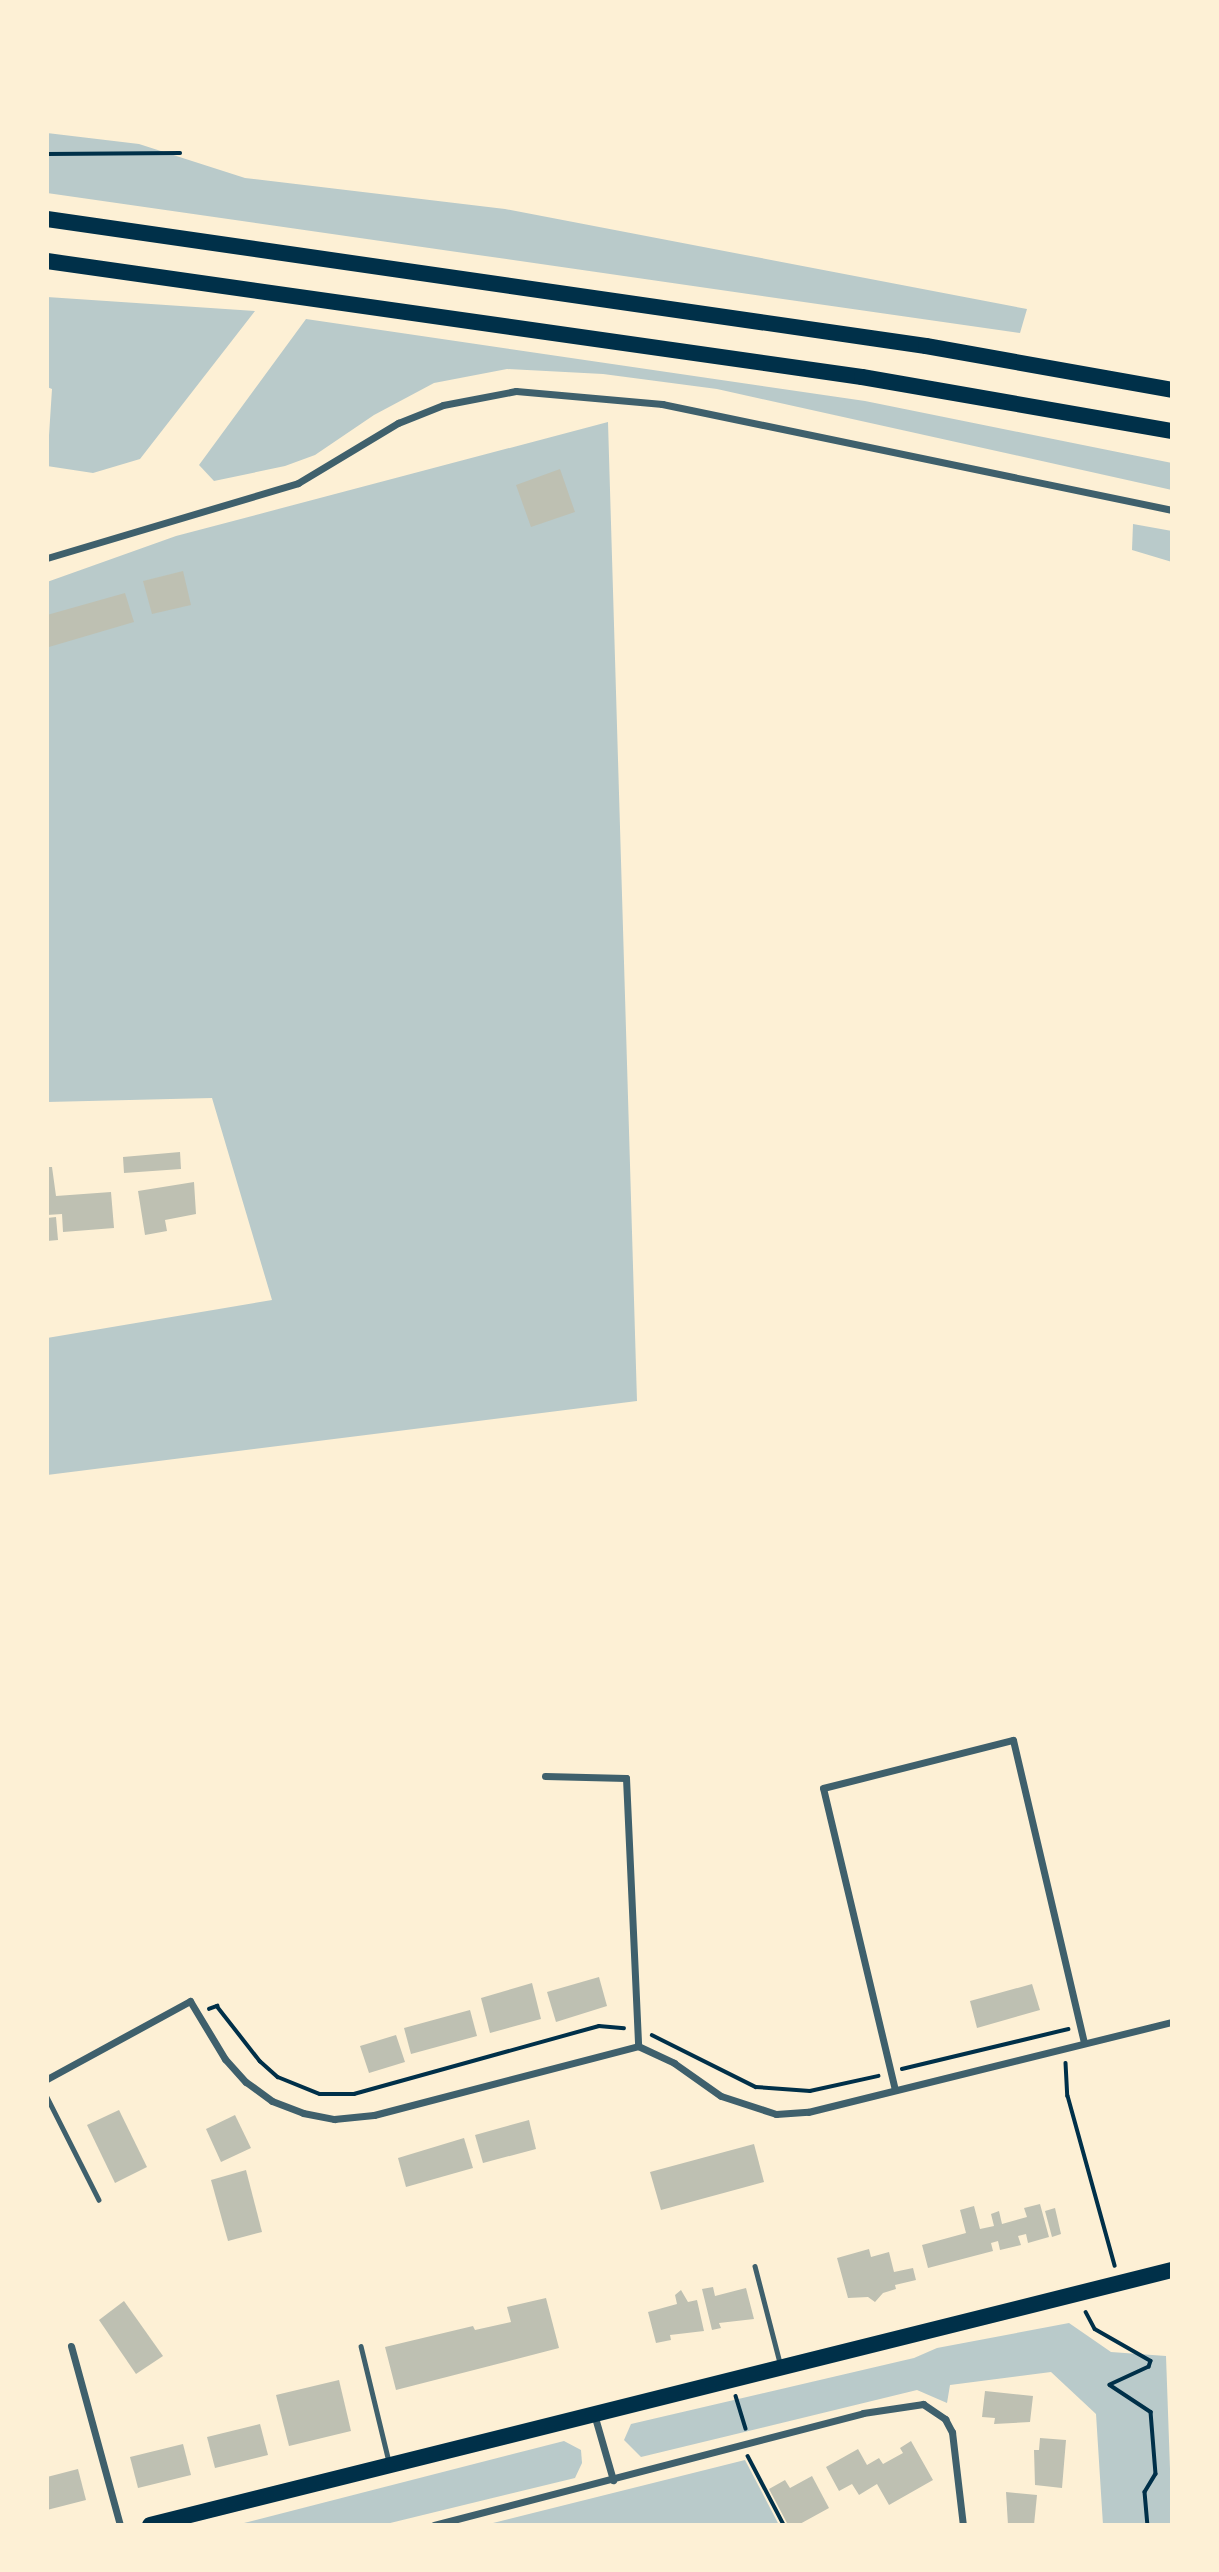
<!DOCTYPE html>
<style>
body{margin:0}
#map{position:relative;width:1219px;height:2572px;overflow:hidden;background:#fdf0d5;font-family:"PT Sans",sans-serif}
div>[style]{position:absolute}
.green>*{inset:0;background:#b9caca}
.building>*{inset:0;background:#bec0b2}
.path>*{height:3.5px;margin:-1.75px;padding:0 1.75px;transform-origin:1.75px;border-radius:1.75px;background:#003049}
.service>*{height:4.5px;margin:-2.25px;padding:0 2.25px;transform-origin:2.25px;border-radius:2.25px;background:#3f606c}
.minor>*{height:7px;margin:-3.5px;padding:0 3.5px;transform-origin:3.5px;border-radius:3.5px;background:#3f606c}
.primary>*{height:16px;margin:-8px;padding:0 8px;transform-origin:8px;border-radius:8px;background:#003049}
.trunk>*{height:16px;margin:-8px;padding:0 8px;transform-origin:8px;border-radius:8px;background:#003049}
span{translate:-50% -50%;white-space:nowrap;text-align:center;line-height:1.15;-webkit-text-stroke:6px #fdf0d5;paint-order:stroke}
.frame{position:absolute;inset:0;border:49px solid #fdf0d5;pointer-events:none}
</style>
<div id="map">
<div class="green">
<div style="clip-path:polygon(47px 133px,139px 144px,245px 178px,505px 209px,1027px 309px,1020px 333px,47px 193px)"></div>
<div style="clip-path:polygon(47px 297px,255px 311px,140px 459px,93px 473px,47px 466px,52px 389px,47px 387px)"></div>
<div style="clip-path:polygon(306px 319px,865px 401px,1172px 463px,1172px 490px,717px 389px,603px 374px,507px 369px,434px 383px,374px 415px,315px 455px,285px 466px,214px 481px,199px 465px)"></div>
<div style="clip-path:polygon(608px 422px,637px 1401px,47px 1475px,47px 1338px,272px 1300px,212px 1098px,47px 1102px,47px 582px,176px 536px)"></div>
<div style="clip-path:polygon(1133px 524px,1172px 531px,1172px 562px,1132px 550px)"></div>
<div style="clip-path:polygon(1069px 2323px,1111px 2352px,1166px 2356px,1172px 2525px,1103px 2525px,1096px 2414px,1051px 2372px,950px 2385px,947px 2403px,917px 2390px,641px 2457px,624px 2440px,631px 2424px,914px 2358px,937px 2348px)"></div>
<div style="clip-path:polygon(564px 2441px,581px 2450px,582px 2463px,575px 2478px,382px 2525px,236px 2525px)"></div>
<div style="clip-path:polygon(745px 2460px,779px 2525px,485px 2525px)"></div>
</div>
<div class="building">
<div style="clip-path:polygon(560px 469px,575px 512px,531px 527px,516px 485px)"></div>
<div style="clip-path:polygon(183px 571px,191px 605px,152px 614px,143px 581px)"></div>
<div style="clip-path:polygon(125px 593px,134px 622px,49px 647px,47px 615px)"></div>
<div style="clip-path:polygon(180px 1152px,181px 1169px,124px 1173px,123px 1157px)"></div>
<div style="clip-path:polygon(47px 1167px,52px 1167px,56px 1196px,111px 1192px,114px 1228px,63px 1232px,62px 1214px,47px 1215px)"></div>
<div style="clip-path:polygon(194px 1182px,196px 1214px,165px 1220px,167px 1231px,145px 1235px,138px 1191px)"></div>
<div style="clip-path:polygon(56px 1217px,58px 1240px,47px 1241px,47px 1218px)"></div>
<div style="clip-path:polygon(599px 1977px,607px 2006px,556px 2022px,547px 1992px)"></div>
<div style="clip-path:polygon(532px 1983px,541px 2019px,490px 2033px,481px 1998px)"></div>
<div style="clip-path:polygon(1032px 1984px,1040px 2010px,977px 2028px,970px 2001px)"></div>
<div style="clip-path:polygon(470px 2010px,477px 2036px,411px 2054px,404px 2028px)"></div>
<div style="clip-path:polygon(396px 2035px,405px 2062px,369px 2073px,360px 2046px)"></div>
<div style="clip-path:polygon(119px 2110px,147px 2167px,115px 2183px,87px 2125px)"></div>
<div style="clip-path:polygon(235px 2115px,251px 2148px,221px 2162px,206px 2129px)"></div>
<div style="clip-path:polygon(529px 2120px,536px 2149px,483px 2163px,475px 2135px)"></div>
<div style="clip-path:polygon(464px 2138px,473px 2168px,406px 2187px,398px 2158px)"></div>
<div style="clip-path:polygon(754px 2144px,764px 2182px,661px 2210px,650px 2172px)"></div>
<div style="clip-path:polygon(246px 2170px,262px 2232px,228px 2241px,211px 2180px)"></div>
<div style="clip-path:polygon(1040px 2204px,1049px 2237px,1028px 2243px,1026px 2234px,1018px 2236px,1021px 2245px,1000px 2250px,998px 2241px,991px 2243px,993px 2251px,928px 2268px,922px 2245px,966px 2233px,960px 2210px,974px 2206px,980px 2229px,994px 2226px,991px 2214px,999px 2211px,1002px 2224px,1027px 2217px,1024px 2208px)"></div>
<div style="clip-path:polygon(1055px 2208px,1061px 2234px,1052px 2237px,1045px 2211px)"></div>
<div style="clip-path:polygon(869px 2249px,871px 2257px,889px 2252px,894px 2272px,913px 2268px,916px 2280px,895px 2285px,896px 2289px,883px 2293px,875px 2302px,868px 2297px,848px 2298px,837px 2258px)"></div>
<div style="clip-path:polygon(713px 2287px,715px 2296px,746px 2288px,754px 2319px,719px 2323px,721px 2328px,712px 2330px,702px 2289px)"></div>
<div style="clip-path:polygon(681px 2290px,688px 2302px,697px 2300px,704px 2331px,670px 2335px,671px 2340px,656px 2343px,648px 2312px,677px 2304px,675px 2295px)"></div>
<div style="clip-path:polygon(546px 2298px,559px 2348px,396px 2390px,385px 2347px,473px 2326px,475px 2330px,511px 2322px,507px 2307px)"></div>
<div style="clip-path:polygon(124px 2301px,163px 2356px,136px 2374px,99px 2320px)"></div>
<div style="clip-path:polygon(339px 2380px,351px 2431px,289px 2446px,276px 2395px)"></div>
<div style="clip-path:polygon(985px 2391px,1033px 2396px,1030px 2422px,994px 2424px,995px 2418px,982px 2417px)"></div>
<div style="clip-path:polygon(260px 2424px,268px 2455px,215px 2468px,207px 2437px)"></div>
<div style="clip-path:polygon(1040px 2438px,1066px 2440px,1062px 2488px,1035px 2485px,1034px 2450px,1039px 2450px)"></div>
<div style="clip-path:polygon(911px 2441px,933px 2480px,889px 2505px,877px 2484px,859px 2495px,852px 2484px,839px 2491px,826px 2467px,858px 2449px,867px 2465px,879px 2458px,883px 2464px,903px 2453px,900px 2448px)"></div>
<div style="clip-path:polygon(183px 2444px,191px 2475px,138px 2488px,130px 2457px)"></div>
<div style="clip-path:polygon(78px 2469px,86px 2500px,47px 2510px,47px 2477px)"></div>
<div style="clip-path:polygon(812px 2476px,829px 2508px,798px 2525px,788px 2525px,769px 2489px,785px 2480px,790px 2488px)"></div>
<div style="clip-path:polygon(1006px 2492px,1037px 2495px,1034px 2525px,1008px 2525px)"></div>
</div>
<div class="path">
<div style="left:47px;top:154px;width:133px;rotate:-0.4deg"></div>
<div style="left:209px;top:2009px;width:9px;rotate:-21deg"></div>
<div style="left:217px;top:2006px;width:70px;rotate:52deg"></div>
<div style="left:260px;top:2061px;width:24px;rotate:42deg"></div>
<div style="left:278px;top:2077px;width:45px;rotate:22deg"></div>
<div style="left:320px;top:2094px;width:34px"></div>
<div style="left:354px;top:2094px;width:254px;rotate:-15.5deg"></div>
<div style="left:599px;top:2026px;width:25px;rotate:5deg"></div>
<div style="left:652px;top:2035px;width:116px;rotate:26.6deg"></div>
<div style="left:756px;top:2087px;width:54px;rotate:4.2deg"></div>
<div style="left:810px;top:2091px;width:70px;rotate:-12.4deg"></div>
<div style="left:1066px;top:2063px;width:33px;rotate:87deg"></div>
<div style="left:1068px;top:2096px;width:176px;rotate:74.5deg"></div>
<div style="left:902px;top:2069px;width:171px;rotate:-13.5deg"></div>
<div style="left:1086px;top:2312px;width:19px;rotate:62deg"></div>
<div style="left:1095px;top:2329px;width:64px;rotate:29.7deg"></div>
<div style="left:1151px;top:2361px;width:6px;rotate:108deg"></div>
<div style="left:1149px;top:2367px;width:43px;rotate:155.2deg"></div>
<div style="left:1110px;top:2385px;width:49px;rotate:33.4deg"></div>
<div style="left:1151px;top:2412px;width:62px;rotate:85.4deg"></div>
<div style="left:1156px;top:2474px;width:21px;rotate:121deg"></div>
<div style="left:1145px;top:2492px;width:33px;rotate:85deg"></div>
<div style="left:736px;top:2396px;width:34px;rotate:73deg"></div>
<div style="left:748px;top:2456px;width:78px;rotate:62.4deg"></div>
</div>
<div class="service">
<div style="left:47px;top:2097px;width:115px;rotate:63.2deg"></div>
<div style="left:755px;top:2266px;width:100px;rotate:75.5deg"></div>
<div style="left:361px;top:2346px;width:119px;rotate:76.4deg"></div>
</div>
<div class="minor">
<div style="left:47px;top:558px;width:262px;rotate:-16.6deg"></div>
<div style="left:298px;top:483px;width:117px;rotate:-31deg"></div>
<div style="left:398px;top:423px;width:48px;rotate:-21.8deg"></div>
<div style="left:443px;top:405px;width:74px;rotate:-10.9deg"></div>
<div style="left:516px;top:391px;width:147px;rotate:5.1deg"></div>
<div style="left:662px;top:404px;width:521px;rotate:11.74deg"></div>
<div style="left:545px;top:1776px;width:81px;rotate:1.4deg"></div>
<div style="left:626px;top:1778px;width:268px;rotate:87.4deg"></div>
<div style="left:47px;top:2079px;width:163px;rotate:-28.6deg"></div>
<div style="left:190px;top:2001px;width:68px;rotate:58.9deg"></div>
<div style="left:225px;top:2059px;width:31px;rotate:48deg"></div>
<div style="left:246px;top:2082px;width:32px;rotate:36deg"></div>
<div style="left:272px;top:2101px;width:33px;rotate:21deg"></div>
<div style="left:303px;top:2113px;width:32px;rotate:11deg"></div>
<div style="left:334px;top:2119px;width:40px;rotate:-5.7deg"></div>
<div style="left:374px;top:2115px;width:273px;rotate:-14.6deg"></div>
<div style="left:638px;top:2046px;width:40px;rotate:25deg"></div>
<div style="left:674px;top:2063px;width:57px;rotate:35.1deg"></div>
<div style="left:721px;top:2096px;width:58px;rotate:18.1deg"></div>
<div style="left:776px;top:2114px;width:32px;rotate:-4deg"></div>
<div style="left:808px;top:2112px;width:375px;rotate:-13.9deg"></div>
<div style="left:895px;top:2090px;width:310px;rotate:-103.4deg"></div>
<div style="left:823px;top:1788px;width:196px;rotate:-14.2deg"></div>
<div style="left:1013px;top:1740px;width:310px;rotate:76.8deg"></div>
<div style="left:71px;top:2346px;width:186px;rotate:74.7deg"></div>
<div style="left:594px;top:2414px;width:69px;rotate:73.9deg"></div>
<div style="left:434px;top:2525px;width:443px;rotate:-14.6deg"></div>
<div style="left:863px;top:2413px;width:61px;rotate:-8.5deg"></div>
<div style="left:923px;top:2404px;width:27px;rotate:34deg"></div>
<div style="left:945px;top:2419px;width:15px;rotate:62deg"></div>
<div style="left:952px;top:2432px;width:94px;rotate:83.3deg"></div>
</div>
<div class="primary">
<div style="left:150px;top:2525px;width:1053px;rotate:-14.01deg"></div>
</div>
<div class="trunk">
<div style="left:47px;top:219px;width:888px;rotate:8.22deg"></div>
<div style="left:926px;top:346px;width:250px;rotate:10.1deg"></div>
<div style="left:47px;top:261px;width:823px;rotate:8.1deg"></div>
<div style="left:862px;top:377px;width:315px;rotate:9.9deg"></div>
</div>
<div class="frame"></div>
</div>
